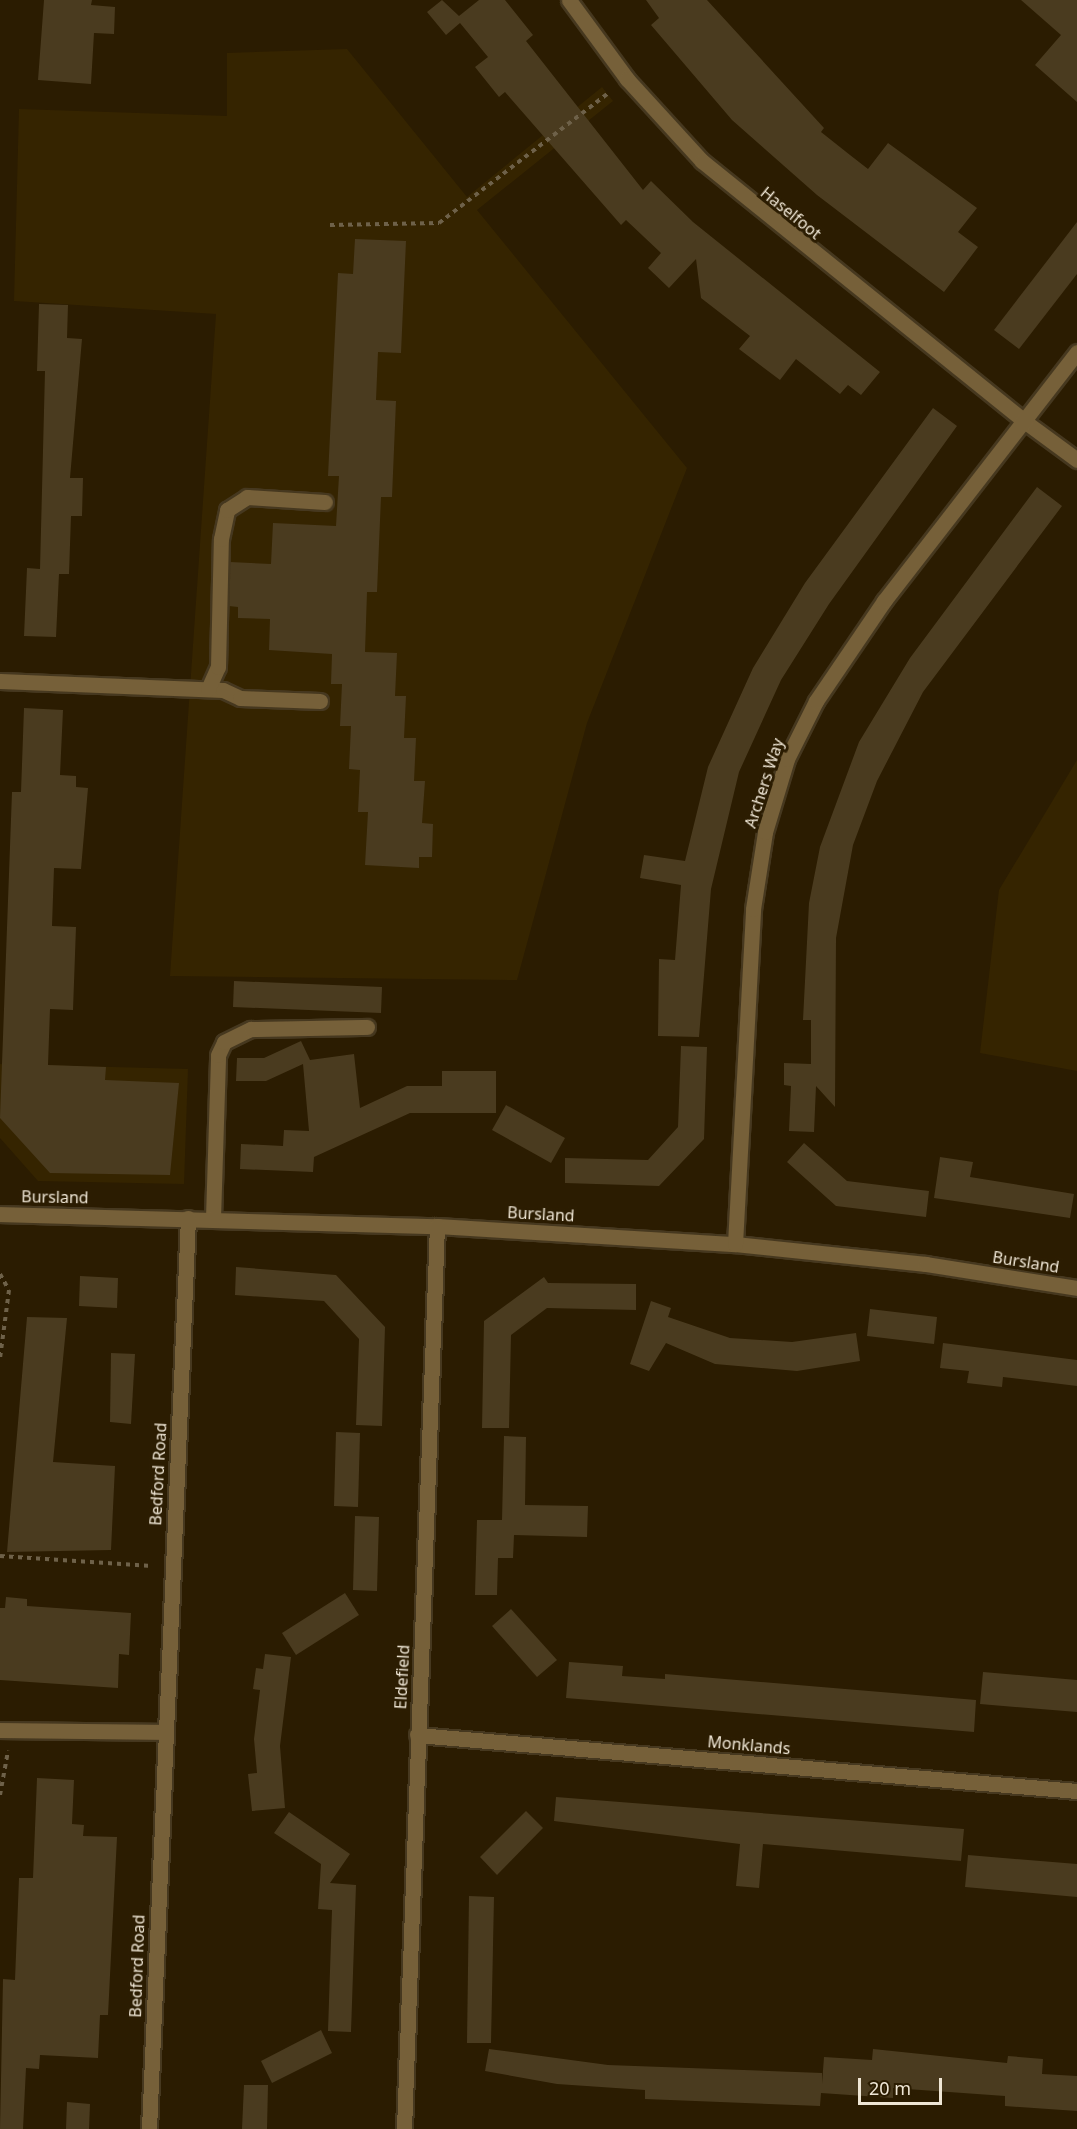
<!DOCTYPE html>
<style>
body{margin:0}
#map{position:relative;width:1077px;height:2129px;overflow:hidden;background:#2b1c01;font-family:"Noto Sans",sans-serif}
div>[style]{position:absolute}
.built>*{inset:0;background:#352400}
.building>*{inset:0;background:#4a3b1f}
.path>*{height:4px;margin-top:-2px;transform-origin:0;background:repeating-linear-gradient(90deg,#6e6149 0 4.5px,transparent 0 9px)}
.roads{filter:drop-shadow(2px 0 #46381f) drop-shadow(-2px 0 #46381f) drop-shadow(0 2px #46381f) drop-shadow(0 -2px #46381f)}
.service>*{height:15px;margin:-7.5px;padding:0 7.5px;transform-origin:7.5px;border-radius:7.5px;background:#766039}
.minor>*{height:15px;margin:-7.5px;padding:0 7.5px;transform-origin:7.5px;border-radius:7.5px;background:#766039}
span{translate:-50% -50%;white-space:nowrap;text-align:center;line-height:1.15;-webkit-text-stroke:6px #2b1c01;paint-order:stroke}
.street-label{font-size:16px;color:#efe6d5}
.scale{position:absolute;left:858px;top:2078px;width:84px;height:27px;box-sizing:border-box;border:3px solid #efe6d5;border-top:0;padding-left:8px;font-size:18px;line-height:21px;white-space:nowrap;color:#efe6d5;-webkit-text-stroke:4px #2b1c01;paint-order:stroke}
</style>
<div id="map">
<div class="built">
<div style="clip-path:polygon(347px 49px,467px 197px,602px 87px,613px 101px,477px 210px,687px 468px,587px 723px,517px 980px,170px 976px,216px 314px,14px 301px,19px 109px,227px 116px,227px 53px)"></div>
<div style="clip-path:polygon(1077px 760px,1077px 1071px,980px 1053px,999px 890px)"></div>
<div style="clip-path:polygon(0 1064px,188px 1069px,184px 1184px,38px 1181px,0 1138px)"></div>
</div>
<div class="building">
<div style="clip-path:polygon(44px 0,92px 0,91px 5px,115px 7px,114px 34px,94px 33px,91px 84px,38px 80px)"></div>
<div style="clip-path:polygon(442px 0,459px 16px,479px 0,505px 0,533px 35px,526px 41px,643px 190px,651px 181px,693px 222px,880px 372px,861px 395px,848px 385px,840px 394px,796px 359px,780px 380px,739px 349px,750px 336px,701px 298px,696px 259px,669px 288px,648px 268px,661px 253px,626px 220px,621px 225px,505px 92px,499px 97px,475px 67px,488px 57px,460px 23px,446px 35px,427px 12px)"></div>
<div style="clip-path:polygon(646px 0,707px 0,824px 128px,821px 132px,850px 155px,868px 169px,888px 143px,977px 208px,958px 232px,978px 247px,944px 292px,817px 195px,732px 120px,651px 25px,659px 18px)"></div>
<div style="clip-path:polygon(1021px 0,1077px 0,1077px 102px,1035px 65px,1061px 35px)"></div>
<div style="clip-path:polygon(1077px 222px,1077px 274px,1019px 349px,994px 330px)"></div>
<div style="clip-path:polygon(355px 239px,406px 241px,401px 353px,378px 352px,376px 400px,396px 401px,392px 497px,381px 497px,377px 592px,367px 592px,365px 652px,397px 653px,395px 696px,406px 696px,404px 738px,416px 738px,414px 781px,425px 781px,422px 823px,433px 824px,432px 857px,419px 857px,419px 868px,365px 865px,368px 812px,358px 812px,360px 770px,349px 769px,351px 726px,340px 726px,342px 684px,331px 684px,332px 654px,269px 650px,270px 619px,238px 618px,238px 607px,229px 606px,230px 562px,271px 564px,273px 523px,336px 526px,339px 476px,328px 476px,338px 273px,353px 274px)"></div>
<div style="clip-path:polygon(39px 304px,68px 305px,67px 338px,82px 339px,70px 478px,83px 478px,82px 516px,71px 516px,69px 574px,59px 574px,56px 637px,24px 636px,27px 568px,40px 569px,45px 371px,37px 371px)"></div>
<div style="clip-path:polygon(933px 408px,957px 426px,829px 604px,781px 680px,739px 772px,711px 889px,699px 1037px,658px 1036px,659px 959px,675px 960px,681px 885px,640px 878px,644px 855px,685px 861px,708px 767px,753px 668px,805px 583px)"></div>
<div style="clip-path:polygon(1037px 487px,1062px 506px,923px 692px,877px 781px,853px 845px,836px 938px,835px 1107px,816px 1086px,814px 1132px,789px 1131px,791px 1086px,784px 1085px,784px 1063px,811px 1064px,811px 1020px,803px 1020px,809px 903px,820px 847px,859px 742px,910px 658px)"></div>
<div style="clip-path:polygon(24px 708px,63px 710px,60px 775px,76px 776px,76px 787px,88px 788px,81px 869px,54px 868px,52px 926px,76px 927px,73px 1010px,50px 1009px,48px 1065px,106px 1067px,105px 1080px,179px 1083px,170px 1175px,50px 1173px,0 1118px,12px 792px,21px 792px)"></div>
<div style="clip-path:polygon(234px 981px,382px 987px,381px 1013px,233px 1007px)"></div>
<div style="clip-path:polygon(301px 1041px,310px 1060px,354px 1054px,360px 1108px,407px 1086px,442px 1086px,442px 1071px,496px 1071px,496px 1113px,410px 1113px,314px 1157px,313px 1172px,240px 1169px,241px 1144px,283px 1146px,284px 1130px,309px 1131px,303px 1064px,266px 1081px,236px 1081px,237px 1058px,264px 1058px)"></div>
<div style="clip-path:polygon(681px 1046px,707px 1047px,704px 1139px,659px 1186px,565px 1183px,565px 1158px,648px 1160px,678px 1127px)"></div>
<div style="clip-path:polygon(506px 1105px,565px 1138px,551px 1163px,492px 1130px)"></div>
<div style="clip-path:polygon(804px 1143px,847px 1181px,929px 1191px,926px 1217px,836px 1206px,787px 1162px)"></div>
<div style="clip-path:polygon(940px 1157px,973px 1162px,970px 1177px,1074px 1194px,1070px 1218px,934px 1198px)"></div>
<div style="clip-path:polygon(236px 1267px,336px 1275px,385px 1327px,382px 1426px,356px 1425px,359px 1339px,324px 1301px,235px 1295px)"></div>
<div style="clip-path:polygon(80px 1276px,118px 1278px,117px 1308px,79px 1306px)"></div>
<div style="clip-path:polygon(544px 1277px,548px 1283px,636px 1284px,636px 1310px,547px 1308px,511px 1335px,509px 1428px,482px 1428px,484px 1321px)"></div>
<div style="clip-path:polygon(651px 1301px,671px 1308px,668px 1317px,730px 1338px,792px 1342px,856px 1333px,860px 1361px,797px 1371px,715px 1364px,666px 1343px,649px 1371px,630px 1364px)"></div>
<div style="clip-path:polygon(870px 1309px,937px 1317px,934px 1344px,867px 1336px)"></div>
<div style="clip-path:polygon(27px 1317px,67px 1318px,53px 1462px,115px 1466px,111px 1550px,7px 1552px)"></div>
<div style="clip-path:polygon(943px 1343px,1077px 1360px,1077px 1386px,1003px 1377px,1002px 1387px,967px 1383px,969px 1371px,940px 1368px)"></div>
<div style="clip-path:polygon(111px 1353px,135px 1354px,131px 1424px,110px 1422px)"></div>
<div style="clip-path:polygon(336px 1432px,360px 1433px,358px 1507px,334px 1506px)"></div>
<div style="clip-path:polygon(504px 1436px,526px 1437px,525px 1505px,588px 1506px,587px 1537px,514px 1535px,513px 1558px,498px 1558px,497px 1595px,475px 1595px,477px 1520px,502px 1520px)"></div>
<div style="clip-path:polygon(355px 1516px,379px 1517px,377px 1591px,353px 1590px)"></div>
<div style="clip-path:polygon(345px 1593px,359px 1615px,296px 1655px,282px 1633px)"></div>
<div style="clip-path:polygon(6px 1597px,27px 1599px,27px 1606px,131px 1613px,129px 1655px,119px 1654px,118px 1688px,0 1680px,0 1608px,5px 1608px)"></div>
<div style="clip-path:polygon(511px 1609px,557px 1660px,537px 1677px,492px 1626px)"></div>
<div style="clip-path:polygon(265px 1654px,291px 1657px,280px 1746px,285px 1808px,252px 1811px,248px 1774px,257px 1773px,254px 1739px,260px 1690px,253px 1689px,256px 1668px,263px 1669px)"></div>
<div style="clip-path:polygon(569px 1662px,623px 1666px,622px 1676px,665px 1679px,665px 1674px,976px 1700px,974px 1732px,566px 1698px)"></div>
<div style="clip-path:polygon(983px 1672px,1077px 1680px,1077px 1712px,980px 1704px)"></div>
<div style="clip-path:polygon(37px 1778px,74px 1780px,72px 1824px,84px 1825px,83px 1836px,117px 1837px,108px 2015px,100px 2015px,98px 2058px,40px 2055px,39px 2069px,26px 2068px,23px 2129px,0 2129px,3px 1979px,15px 1980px,19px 1878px,33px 1878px)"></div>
<div style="clip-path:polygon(556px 1797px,964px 1829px,961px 1861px,763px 1844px,759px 1888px,736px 1886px,740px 1844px,554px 1821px)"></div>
<div style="clip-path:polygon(526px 1811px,543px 1828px,497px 1875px,480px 1857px)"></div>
<div style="clip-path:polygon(289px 1812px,350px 1854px,330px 1883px,356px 1885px,351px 2032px,328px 2031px,332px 1910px,318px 1909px,321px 1864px,274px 1833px)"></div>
<div style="clip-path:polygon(968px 1855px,1077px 1864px,1077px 1897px,965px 1887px)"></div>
<div style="clip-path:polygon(469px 1896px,494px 1897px,491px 2043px,467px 2043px)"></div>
<div style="clip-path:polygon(321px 2030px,332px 2053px,272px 2083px,261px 2061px)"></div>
<div style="clip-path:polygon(489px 2049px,608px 2065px,822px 2073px,822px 2084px,824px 2057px,872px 2060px,873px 2049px,1007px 2063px,1008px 2056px,1043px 2059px,1042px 2074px,1077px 2076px,1077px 2111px,1005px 2106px,1005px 2096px,893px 2088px,893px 2098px,821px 2093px,820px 2106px,645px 2099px,645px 2090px,557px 2084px,485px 2071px)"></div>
<div style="clip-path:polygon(244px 2085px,268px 2085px,267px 2129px,242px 2129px)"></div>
<div style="clip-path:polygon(67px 2102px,90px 2104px,89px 2129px,66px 2129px)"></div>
</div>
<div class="path">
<div style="left:330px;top:225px;width:109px;rotate:-1.1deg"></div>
<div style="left:439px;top:223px;width:215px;rotate:-37.5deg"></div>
<div style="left:0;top:1274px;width:18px;rotate:61deg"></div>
<div style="left:9px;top:1290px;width:69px;rotate:97.5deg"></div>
<div style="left:0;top:1556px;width:152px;rotate:3.8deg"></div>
<div style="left:0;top:1795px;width:45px;rotate:-79.7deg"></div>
</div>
<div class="roads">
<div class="service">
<div style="left:1024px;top:421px;width:66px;rotate:36.3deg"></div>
<div style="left:0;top:681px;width:223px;rotate:2.3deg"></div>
<div style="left:223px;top:690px;width:19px;rotate:25deg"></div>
<div style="left:240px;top:698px;width:80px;rotate:2.1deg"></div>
<div style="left:208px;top:689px;width:24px;rotate:-66deg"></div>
<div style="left:218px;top:667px;width:128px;rotate:-88.7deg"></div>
<div style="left:221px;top:539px;width:30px;rotate:-78deg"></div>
<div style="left:227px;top:510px;width:24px;rotate:-33deg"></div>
<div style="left:247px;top:497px;width:78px;rotate:3.7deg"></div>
<div style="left:213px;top:1218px;width:163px;rotate:-88.2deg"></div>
<div style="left:218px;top:1055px;width:14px;rotate:-65deg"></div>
<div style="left:224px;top:1042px;width:30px;rotate:-26deg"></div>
<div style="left:251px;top:1029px;width:116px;rotate:-1deg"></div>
</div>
<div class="minor">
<div style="left:569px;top:0;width:98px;rotate:53.7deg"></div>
<div style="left:627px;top:79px;width:111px;rotate:47.6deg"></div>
<div style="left:702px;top:161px;width:414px;rotate:38.9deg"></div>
<div style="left:0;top:1214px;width:437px;rotate:1.6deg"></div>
<div style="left:437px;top:1226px;width:299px;rotate:3.5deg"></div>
<div style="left:735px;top:1244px;width:192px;rotate:6deg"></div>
<div style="left:926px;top:1264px;width:153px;rotate:9deg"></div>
<div style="left:735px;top:1244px;width:335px;rotate:-86.9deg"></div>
<div style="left:753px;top:909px;width:78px;rotate:-81.1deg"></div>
<div style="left:765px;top:832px;width:76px;rotate:-73.2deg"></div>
<div style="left:787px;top:759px;width:65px;rotate:-63.4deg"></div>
<div style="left:816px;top:701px;width:121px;rotate:-55.8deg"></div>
<div style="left:884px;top:601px;width:315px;rotate:-52.2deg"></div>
<div style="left:0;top:1730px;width:164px;rotate:0.7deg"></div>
<div style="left:417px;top:1735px;width:662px;rotate:4.85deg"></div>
<div style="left:149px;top:2129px;width:912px;rotate:-87.55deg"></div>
<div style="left:404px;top:2129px;width:904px;rotate:-87.91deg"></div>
</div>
</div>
<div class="street-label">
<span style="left:791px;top:213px;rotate:39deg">Haselfoot</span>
<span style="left:764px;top:783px;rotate:-72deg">Archers Way</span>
<span style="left:55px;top:1197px;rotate:1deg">Bursland</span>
<span style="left:541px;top:1214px;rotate:3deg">Bursland</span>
<span style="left:1026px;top:1262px;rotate:9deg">Bursland</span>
<span style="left:158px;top:1474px;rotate:-87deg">Bedford Road</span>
<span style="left:402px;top:1677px;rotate:-87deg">Eldefield</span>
<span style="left:749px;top:1745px;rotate:5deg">Monklands</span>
<span style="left:137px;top:1966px;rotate:-88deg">Bedford Road</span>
</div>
<div class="scale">20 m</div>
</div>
